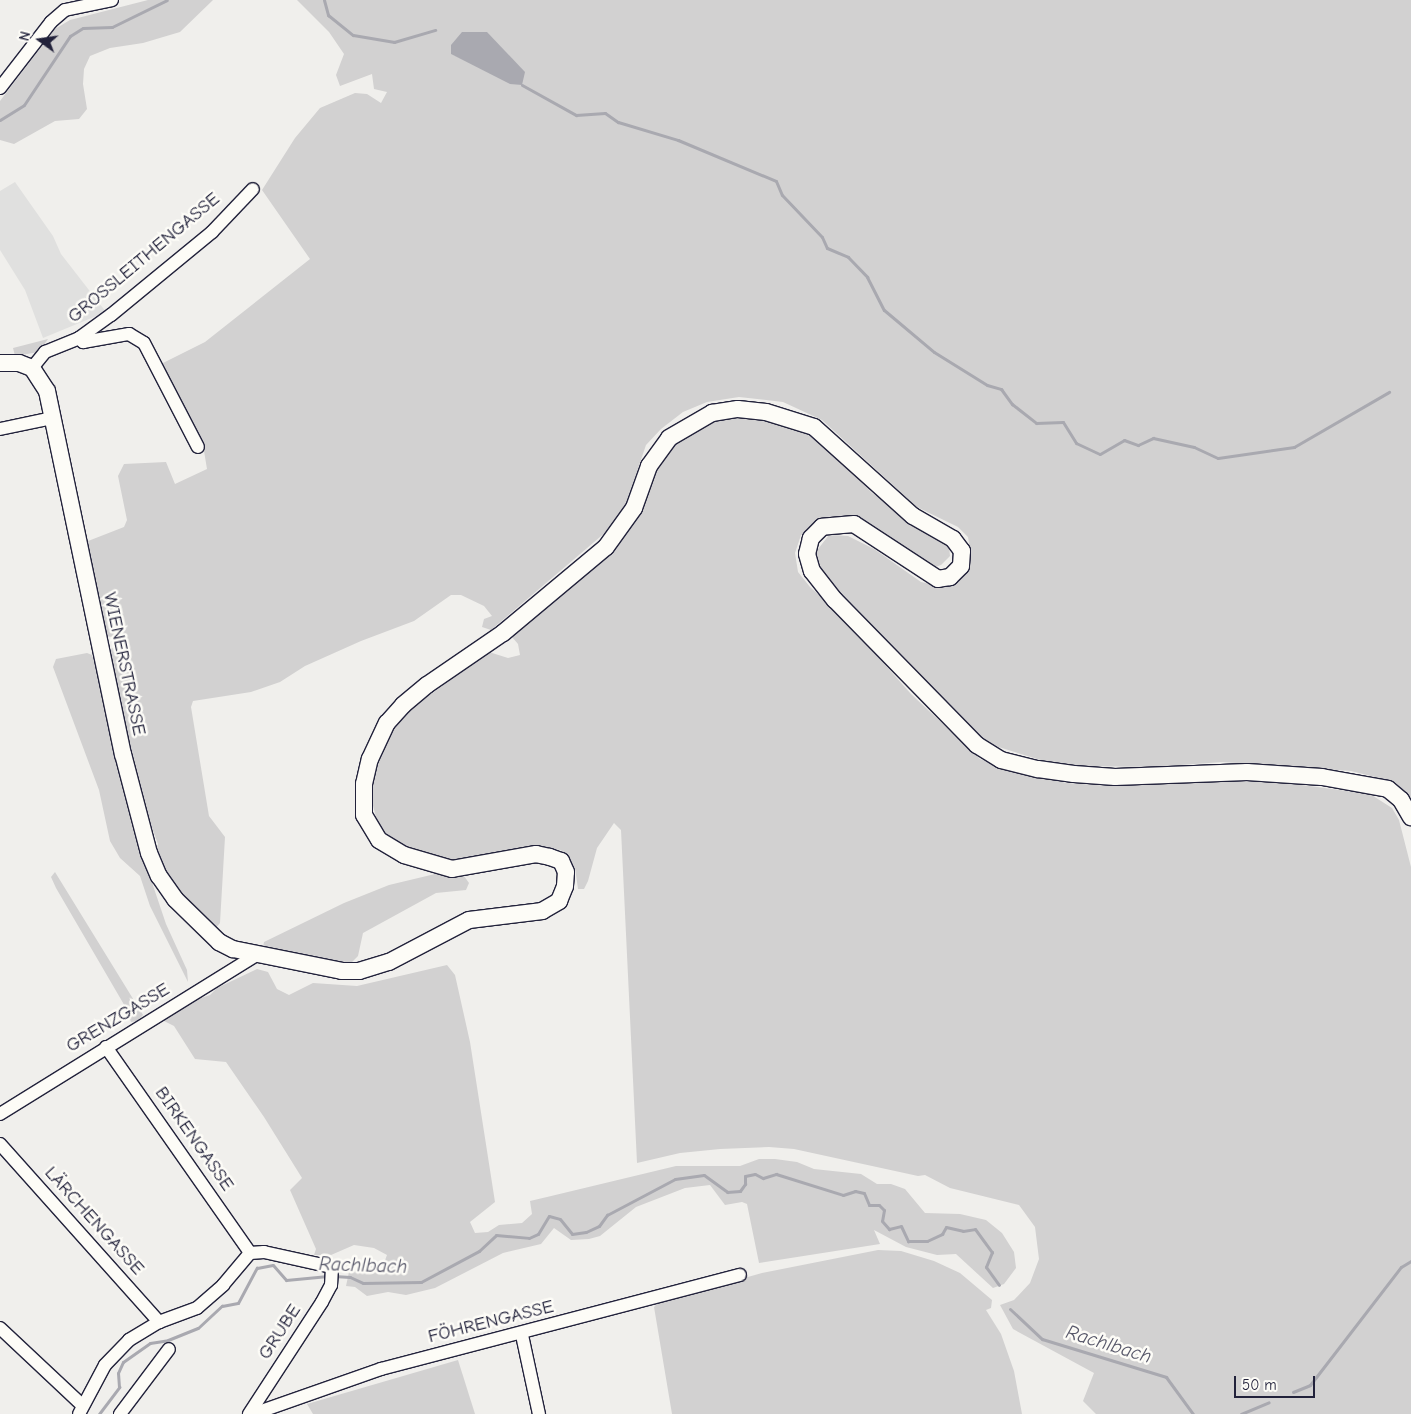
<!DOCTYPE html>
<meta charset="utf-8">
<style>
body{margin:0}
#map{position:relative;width:1411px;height:1414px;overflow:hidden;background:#f0efec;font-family:"Comic Neue",sans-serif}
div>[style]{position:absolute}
.built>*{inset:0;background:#e0e0df}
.green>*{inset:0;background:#d2d1d1}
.water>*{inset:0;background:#a9a9b0}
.stream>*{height:3px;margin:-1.5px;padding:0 1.5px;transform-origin:1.5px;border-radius:1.5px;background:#a9a9b0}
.roads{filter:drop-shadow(1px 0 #22223b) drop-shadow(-1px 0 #22223b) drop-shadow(0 1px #22223b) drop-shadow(0 -1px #22223b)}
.minor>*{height:12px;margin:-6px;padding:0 6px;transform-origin:6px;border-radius:6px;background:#fdfcf7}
.tertiary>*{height:16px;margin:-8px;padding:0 8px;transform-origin:8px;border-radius:8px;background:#fdfcf7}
span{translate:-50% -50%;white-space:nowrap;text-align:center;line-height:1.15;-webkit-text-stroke:5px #fdfcf7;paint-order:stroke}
.street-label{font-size:19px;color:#22223b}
.water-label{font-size:20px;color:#58586a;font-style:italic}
.north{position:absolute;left:15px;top:15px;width:50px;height:50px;-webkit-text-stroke:4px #fdfcf7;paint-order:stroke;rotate:284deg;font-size:14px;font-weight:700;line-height:20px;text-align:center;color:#22223b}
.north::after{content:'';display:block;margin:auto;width:18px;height:22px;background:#22223b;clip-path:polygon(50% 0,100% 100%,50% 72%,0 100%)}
.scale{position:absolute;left:1234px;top:1376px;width:81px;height:22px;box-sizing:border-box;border:2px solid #22223b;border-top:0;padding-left:6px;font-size:15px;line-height:18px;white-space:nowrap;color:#22223b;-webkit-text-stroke:4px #fdfcf7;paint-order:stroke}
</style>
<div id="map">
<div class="built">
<div style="clip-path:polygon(15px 182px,53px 236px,61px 254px,106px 312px,43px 338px,25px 290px,0 250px,0 191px)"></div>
</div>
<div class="green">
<div style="clip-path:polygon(148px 0,213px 0,180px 32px,143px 43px,110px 48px,90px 56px,84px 69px,83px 84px,87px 109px,79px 119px,55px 121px,14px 144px,0 140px,0 101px,55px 29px,70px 20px)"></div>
<div style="clip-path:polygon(evenodd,297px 0,1411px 0,1411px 798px,1395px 782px,1351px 771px,1223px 762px,1152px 767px,1084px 766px,1044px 761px,979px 741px,817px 571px,815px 553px,829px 535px,848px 536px,874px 549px,921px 582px,935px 585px,970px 550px,968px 537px,958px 527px,917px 507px,822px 420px,783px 402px,739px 397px,707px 402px,683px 412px,661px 429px,646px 445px,625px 507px,607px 531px,491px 630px,482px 627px,484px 619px,492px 616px,484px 606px,461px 595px,451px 595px,414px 621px,361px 641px,305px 666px,280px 682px,251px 692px,193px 701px,191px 707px,209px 816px,225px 837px,220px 923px,214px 930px,182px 901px,165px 874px,156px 851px,158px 844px,143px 804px,110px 653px,112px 648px,119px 646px,118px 638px,106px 636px,83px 543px,124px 527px,127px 520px,118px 476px,124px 464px,166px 462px,175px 484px,207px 469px,203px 445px,161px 364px,205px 342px,310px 259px,262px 190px,295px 138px,320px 108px,355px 93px,367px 94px,381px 103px,387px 92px,374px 89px,372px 74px,340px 86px,336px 75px,344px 54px,329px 32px,297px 0,451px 54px,524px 72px,481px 67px,451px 54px)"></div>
<div style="clip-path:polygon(48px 339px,39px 352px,15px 356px,13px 348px)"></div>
<div style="clip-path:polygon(724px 415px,784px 420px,820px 439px,872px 493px,949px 546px,950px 556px,941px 565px,932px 568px,868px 529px,816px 525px,801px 535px,795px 553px,798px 572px,810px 587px,836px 610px,911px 694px,980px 759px,1011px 771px,1067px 783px,1111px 786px,1230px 781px,1279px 782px,1370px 794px,1392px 808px,1399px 820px,1411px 867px,1411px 1414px,1096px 1414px,1083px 1401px,1094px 1373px,1013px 1329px,1000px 1305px,1014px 1300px,1030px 1283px,1039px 1259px,1035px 1227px,1019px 1205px,950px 1188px,925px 1175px,918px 1176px,794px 1149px,769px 1147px,720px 1149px,680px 1153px,637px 1163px,621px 830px,614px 823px,597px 848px,588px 881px,584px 889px,578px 889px,575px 868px,561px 850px,530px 846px,459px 861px,447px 861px,415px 852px,385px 834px,378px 824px,370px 795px,373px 776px,395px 726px,413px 707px,449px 681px,462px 666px,489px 652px,508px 658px,520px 655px,518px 644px,512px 637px,608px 548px,656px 462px,686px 431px)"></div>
<div style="clip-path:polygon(87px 653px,92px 655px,99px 675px,135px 832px,166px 924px,187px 970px,188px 982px,150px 906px,140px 876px,120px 858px,110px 841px,99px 790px,53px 667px,56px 659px)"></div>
<div style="clip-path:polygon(55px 872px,143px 1015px,137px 1021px,131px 1022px,126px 1008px,56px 888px,51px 877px)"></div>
<div style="clip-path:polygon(435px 874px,464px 876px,469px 883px,466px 890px,436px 893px,363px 933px,358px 956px,351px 963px,263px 947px,264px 942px,344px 903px,389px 885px)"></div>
<div style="clip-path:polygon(447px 965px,455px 975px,470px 1042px,495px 1202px,470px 1222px,475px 1233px,488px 1232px,499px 1225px,522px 1223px,532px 1214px,530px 1201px,547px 1197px,676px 1166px,740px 1166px,759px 1159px,775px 1159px,797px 1162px,814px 1169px,861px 1174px,877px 1184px,891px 1184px,905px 1189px,925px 1213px,960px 1214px,986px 1220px,1002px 1233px,1014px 1252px,1016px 1268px,1004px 1284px,993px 1288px,956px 1254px,937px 1255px,906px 1247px,874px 1230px,880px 1244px,759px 1263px,747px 1204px,742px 1202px,725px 1205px,710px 1185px,685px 1188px,636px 1207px,600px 1236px,589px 1239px,571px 1240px,554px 1228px,541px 1244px,503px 1253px,435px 1288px,406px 1295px,388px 1292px,367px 1296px,355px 1287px,346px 1286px,349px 1272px,384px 1263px,387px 1255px,374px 1248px,354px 1245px,331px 1255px,314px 1255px,316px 1249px,290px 1190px,302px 1178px,264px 1117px,226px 1062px,195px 1059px,174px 1026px,162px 1020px,189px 1002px,210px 995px,217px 988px,257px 969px,268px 972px,277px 989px,289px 995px,313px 983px,357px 986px)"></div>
<div style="clip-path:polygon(878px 1250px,901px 1251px,934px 1261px,960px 1273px,992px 1300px,991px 1308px,986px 1310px,1001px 1334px,1014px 1371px,1022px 1414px,672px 1414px,654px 1307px,659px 1302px,762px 1273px)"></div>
<div style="clip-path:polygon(458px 1360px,475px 1414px,313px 1414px,307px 1404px)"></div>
</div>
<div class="water">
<div style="clip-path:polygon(462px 32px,487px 32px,525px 72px,522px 85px,510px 84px,451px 54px,451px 45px)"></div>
</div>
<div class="stream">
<div style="left:324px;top:0;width:16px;rotate:75deg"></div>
<div style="left:328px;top:15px;width:32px;rotate:39deg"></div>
<div style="left:353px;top:35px;width:42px;rotate:9.7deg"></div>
<div style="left:394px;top:42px;width:43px;rotate:-16.3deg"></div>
<div style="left:522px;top:85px;width:62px;rotate:29.1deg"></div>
<div style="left:576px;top:115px;width:29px;rotate:-4deg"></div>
<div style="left:605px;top:113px;width:16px;rotate:35deg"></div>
<div style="left:618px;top:122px;width:63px;rotate:16.7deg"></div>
<div style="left:678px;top:140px;width:106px;rotate:22.7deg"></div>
<div style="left:776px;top:181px;width:15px;rotate:67deg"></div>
<div style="left:782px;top:195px;width:58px;rotate:46.4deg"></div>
<div style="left:822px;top:237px;width:12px;rotate:66deg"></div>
<div style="left:827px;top:248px;width:23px;rotate:23deg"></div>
<div style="left:848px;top:257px;width:28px;rotate:46deg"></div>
<div style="left:867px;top:277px;width:37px;rotate:63deg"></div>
<div style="left:884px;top:310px;width:65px;rotate:40deg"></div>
<div style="left:934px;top:352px;width:62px;rotate:31.9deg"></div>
<div style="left:987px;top:385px;width:15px;rotate:16deg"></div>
<div style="left:1001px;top:389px;width:19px;rotate:54deg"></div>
<div style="left:1012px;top:404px;width:31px;rotate:38deg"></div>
<div style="left:1036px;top:423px;width:27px;rotate:-2deg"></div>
<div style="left:1063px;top:422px;width:25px;rotate:58deg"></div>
<div style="left:1076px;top:443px;width:26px;rotate:25deg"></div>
<div style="left:1100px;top:454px;width:28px;rotate:-30deg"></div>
<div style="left:1124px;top:440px;width:15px;rotate:20deg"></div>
<div style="left:1138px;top:445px;width:17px;rotate:-25deg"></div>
<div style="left:1153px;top:438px;width:42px;rotate:12.4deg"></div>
<div style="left:1194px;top:447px;width:26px;rotate:25deg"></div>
<div style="left:1218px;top:458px;width:77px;rotate:-8.2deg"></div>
<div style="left:1294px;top:447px;width:110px;rotate:-30.1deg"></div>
<div style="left:0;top:120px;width:28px;rotate:-32deg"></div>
<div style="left:24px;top:105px;width:83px;rotate:-56.3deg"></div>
<div style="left:70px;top:36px;width:15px;rotate:-32deg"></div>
<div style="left:83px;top:28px;width:29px;rotate:-2deg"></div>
<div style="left:112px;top:27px;width:61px;rotate:-26.1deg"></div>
<div style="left:334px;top:1276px;width:16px;rotate:4deg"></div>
<div style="left:350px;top:1277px;width:14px;rotate:25deg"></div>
<div style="left:363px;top:1283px;width:58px;rotate:-1deg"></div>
<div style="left:421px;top:1282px;width:66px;rotate:-28.1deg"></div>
<div style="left:479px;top:1251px;width:23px;rotate:-43deg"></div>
<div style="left:496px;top:1235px;width:33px;rotate:5deg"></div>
<div style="left:529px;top:1238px;width:10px;rotate:-24deg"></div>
<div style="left:538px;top:1234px;width:21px;rotate:-59deg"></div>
<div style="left:549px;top:1216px;width:11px;rotate:15deg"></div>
<div style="left:560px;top:1219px;width:19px;rotate:51deg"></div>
<div style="left:572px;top:1234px;width:14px;rotate:-8deg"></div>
<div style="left:586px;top:1232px;width:14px;rotate:-25deg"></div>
<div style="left:599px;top:1226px;width:14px;rotate:-54deg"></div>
<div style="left:607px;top:1215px;width:77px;rotate:-27.9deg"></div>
<div style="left:675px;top:1179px;width:29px;rotate:-8deg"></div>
<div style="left:704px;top:1175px;width:29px;rotate:36deg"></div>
<div style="left:727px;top:1192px;width:13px;rotate:-4deg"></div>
<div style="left:740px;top:1191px;width:9px;rotate:-54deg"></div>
<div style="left:745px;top:1184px;width:8px;rotate:-90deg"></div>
<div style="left:745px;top:1176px;width:10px;rotate:-11deg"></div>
<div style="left:755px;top:1174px;width:9px;rotate:27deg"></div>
<div style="left:763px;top:1178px;width:14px;rotate:-17deg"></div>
<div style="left:776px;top:1174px;width:70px;rotate:17.4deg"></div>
<div style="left:843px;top:1195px;width:13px;rotate:-18deg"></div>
<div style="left:855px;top:1191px;width:9px;rotate:13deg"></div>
<div style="left:864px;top:1193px;width:13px;rotate:67deg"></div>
<div style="left:869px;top:1205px;width:10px"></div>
<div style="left:879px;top:1205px;width:7px;rotate:45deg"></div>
<div style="left:884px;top:1210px;width:11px;rotate:100deg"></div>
<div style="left:882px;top:1221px;width:11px;rotate:49deg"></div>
<div style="left:889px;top:1229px;width:12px;rotate:-14deg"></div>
<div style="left:901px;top:1226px;width:17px;rotate:65deg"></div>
<div style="left:908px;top:1241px;width:19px"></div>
<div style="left:927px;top:1241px;width:17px;rotate:-25deg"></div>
<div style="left:942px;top:1234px;width:8px;rotate:-60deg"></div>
<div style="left:946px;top:1227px;width:17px;rotate:13deg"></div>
<div style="left:963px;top:1231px;width:12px;rotate:-9deg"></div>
<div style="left:975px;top:1229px;width:29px;rotate:54deg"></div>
<div style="left:992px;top:1252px;width:16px;rotate:112deg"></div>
<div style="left:986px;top:1267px;width:22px;rotate:54deg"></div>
<div style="left:1010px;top:1309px;width:44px;rotate:43.2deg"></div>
<div style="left:1042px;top:1339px;width:130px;rotate:17deg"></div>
<div style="left:1166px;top:1377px;width:46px;rotate:53.9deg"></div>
<div style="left:1293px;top:1392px;width:18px;rotate:-22deg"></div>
<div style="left:1310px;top:1385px;width:149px;rotate:-52.4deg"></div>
<div style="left:1401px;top:1267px;width:12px;rotate:-31deg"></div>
<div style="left:99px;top:1414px;width:34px;rotate:-53deg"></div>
<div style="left:119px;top:1387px;width:14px;rotate:-94deg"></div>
<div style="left:118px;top:1373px;width:12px;rotate:-66deg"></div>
<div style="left:123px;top:1362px;width:33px;rotate:-35deg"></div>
<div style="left:150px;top:1343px;width:18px;rotate:-9deg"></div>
<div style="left:168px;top:1340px;width:32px;rotate:-22deg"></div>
<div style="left:198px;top:1328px;width:33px;rotate:-43deg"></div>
<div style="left:222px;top:1306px;width:16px;rotate:-11deg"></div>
<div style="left:238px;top:1303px;width:40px;rotate:-62deg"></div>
<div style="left:257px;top:1268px;width:16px;rotate:-11deg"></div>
<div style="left:273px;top:1265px;width:20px;rotate:49deg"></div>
<div style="left:286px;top:1280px;width:42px;rotate:-5.4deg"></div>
<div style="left:1241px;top:1414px;width:30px;rotate:-23deg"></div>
</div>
<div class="roads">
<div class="minor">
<div style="left:0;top:88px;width:83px;rotate:-52.3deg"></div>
<div style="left:51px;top:22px;width:18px;rotate:-41deg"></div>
<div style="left:65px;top:10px;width:48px;rotate:-12deg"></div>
<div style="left:79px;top:338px;width:6px;rotate:45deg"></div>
<div style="left:83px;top:342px;width:47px;rotate:-9.9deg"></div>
<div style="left:129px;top:334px;width:17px;rotate:31deg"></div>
<div style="left:144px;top:343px;width:117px;rotate:62.6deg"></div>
<div style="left:32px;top:368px;width:21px;rotate:-51deg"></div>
<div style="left:45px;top:352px;width:37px;rotate:-22deg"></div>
<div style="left:79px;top:338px;width:39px;rotate:-36deg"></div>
<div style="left:111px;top:315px;width:131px;rotate:-39.4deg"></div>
<div style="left:212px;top:232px;width:59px;rotate:-46.4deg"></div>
<div style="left:0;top:429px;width:53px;rotate:-11.9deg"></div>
<div style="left:106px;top:1047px;width:251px;rotate:55deg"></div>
<div style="left:0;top:1114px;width:301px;rotate:-31.8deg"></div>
<div style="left:0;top:1144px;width:239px;rotate:48.2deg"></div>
<div style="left:0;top:1328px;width:112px;rotate:43.2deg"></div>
<div style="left:522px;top:1335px;width:81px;rotate:77.9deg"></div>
<div style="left:79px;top:1414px;width:55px;rotate:-62deg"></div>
<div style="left:105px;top:1365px;width:35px;rotate:-46deg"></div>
<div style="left:129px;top:1340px;width:35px;rotate:-31deg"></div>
<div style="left:159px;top:1322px;width:40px;rotate:-20.2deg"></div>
<div style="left:197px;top:1308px;width:35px;rotate:-41deg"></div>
<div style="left:223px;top:1285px;width:42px;rotate:-49.8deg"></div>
<div style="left:250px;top:1253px;width:14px;rotate:-4deg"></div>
<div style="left:264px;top:1252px;width:70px;rotate:12.4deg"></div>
<div style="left:332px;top:1267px;width:18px;rotate:93deg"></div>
<div style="left:331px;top:1285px;width:19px;rotate:118deg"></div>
<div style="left:322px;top:1302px;width:134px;rotate:123.1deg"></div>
<div style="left:120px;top:1414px;width:81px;rotate:-53deg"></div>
<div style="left:253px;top:1414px;width:136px;rotate:-19.4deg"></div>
<div style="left:381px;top:1369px;width:371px;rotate:-14.7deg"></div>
</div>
<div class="tertiary">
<div style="left:0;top:363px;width:19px"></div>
<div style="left:19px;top:363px;width:14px;rotate:21deg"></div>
<div style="left:32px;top:368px;width:27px;rotate:57deg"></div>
<div style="left:47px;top:391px;width:371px;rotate:78.2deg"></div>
<div style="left:123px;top:754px;width:102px;rotate:75.3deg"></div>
<div style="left:149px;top:853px;width:25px;rotate:67deg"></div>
<div style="left:159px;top:876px;width:28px;rotate:55deg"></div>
<div style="left:175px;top:899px;width:62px;rotate:44.3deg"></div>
<div style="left:219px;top:942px;width:16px;rotate:27deg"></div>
<div style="left:233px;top:949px;width:111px;rotate:11.4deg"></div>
<div style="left:342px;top:971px;width:17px"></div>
<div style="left:359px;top:971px;width:31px;rotate:-17deg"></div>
<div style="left:389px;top:962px;width:90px;rotate:-27.7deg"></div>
<div style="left:469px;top:920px;width:74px;rotate:-7deg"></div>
<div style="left:542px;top:911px;width:20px;rotate:-30deg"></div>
<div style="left:559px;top:901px;width:16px;rotate:-68deg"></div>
<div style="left:565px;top:886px;width:14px;rotate:-86deg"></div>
<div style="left:566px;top:872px;width:12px;rotate:-114deg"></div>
<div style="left:561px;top:861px;width:12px;rotate:-160deg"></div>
<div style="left:550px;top:857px;width:14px;rotate:-168deg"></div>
<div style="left:536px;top:854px;width:85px;rotate:169.9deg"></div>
<div style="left:452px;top:869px;width:50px;rotate:-163.7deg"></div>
<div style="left:404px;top:855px;width:29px;rotate:-149deg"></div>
<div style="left:379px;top:840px;width:29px;rotate:-121deg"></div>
<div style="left:364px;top:815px;width:31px;rotate:-90deg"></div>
<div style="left:364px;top:784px;width:26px;rotate:-77deg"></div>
<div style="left:370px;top:759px;width:40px;rotate:-65deg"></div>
<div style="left:387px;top:723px;width:24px;rotate:-48deg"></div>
<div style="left:403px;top:705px;width:31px;rotate:-40deg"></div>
<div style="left:427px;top:685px;width:92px;rotate:-34.4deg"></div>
<div style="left:503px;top:633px;width:134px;rotate:-39.9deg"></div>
<div style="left:606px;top:547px;width:48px;rotate:-54.3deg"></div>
<div style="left:634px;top:508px;width:45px;rotate:-70.3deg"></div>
<div style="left:649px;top:466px;width:34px;rotate:-54deg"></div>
<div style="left:669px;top:438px;width:50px;rotate:-30.2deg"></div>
<div style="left:712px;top:413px;width:26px;rotate:-9deg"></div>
<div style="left:738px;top:409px;width:28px;rotate:6deg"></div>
<div style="left:766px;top:412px;width:50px;rotate:17.4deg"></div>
<div style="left:814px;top:427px;width:133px;rotate:42deg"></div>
<div style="left:913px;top:516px;width:46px;rotate:29.9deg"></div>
<div style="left:953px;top:539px;width:15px;rotate:53deg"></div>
<div style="left:962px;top:551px;width:15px;rotate:94deg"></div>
<div style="left:961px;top:566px;width:16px;rotate:135deg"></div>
<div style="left:950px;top:577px;width:12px;rotate:171deg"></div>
<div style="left:938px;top:579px;width:100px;rotate:-146.8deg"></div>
<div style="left:854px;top:524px;width:32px;rotate:175deg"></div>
<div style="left:822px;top:527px;width:16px;rotate:135deg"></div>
<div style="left:811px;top:538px;width:16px;rotate:104deg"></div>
<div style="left:807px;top:554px;width:18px;rotate:74deg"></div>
<div style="left:812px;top:571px;width:37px;rotate:52deg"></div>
<div style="left:835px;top:600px;width:203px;rotate:45.6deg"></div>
<div style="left:977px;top:745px;width:28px;rotate:32deg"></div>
<div style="left:1001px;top:760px;width:38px;rotate:14deg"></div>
<div style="left:1038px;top:769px;width:36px;rotate:8deg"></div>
<div style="left:1074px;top:774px;width:41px;rotate:4.2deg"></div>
<div style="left:1115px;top:777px;width:132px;rotate:-2.2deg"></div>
<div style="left:1247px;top:772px;width:75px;rotate:3.8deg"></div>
<div style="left:1322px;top:777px;width:67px;rotate:10.3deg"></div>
<div style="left:1388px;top:789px;width:17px;rotate:40deg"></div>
<div style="left:1401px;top:800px;width:20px;rotate:60deg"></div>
</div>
</div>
<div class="street-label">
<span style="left:144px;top:258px;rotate:-40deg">GROSSLEITHENGASSE</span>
<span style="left:124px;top:664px;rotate:78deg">WIENERSTRASSE</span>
<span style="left:118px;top:1018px;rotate:-31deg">GRENZGASSE</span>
<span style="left:194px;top:1139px;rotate:55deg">BIRKENGASSE</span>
<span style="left:94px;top:1221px;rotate:48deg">LÄRCHENGASSE</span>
<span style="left:491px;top:1322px;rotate:-14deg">FÖHRENGASSE</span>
<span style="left:280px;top:1332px;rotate:-57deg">GRUBE</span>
</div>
<div class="water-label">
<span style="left:363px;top:1265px;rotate:2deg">Rachlbach</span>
<span style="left:1109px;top:1344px;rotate:17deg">Rachlbach</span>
</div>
<div class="north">N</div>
<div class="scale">50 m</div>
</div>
